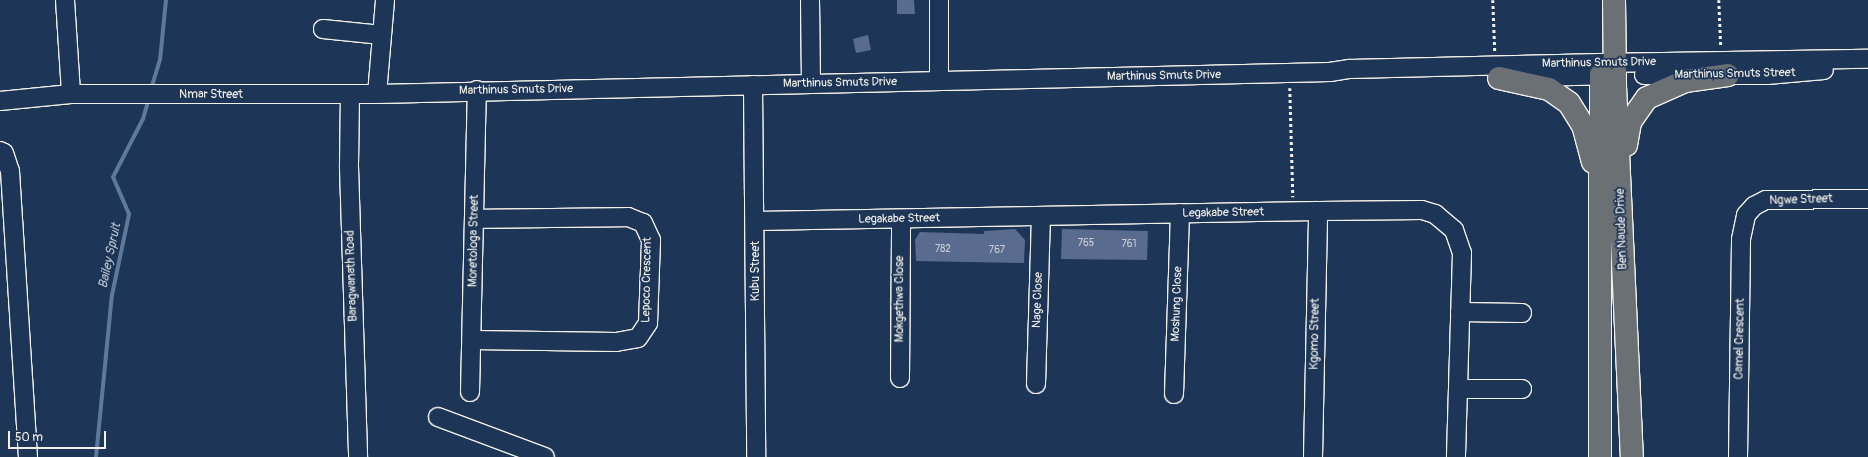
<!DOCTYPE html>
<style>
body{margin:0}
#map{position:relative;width:1868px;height:457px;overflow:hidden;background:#1d3557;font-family:Pangolin,sans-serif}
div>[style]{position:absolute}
.stream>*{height:4px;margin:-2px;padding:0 2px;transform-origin:2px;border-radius:2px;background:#5e7a99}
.building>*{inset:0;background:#596b8f}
.path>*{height:2.5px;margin-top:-1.25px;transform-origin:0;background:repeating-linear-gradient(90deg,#f4f1e8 0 3px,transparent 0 6px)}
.roads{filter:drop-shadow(1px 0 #f4f1e8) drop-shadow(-1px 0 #f4f1e8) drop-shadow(0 1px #f4f1e8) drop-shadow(0 -1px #f4f1e8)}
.minor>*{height:18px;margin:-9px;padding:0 9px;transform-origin:9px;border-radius:9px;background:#1d3557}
.major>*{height:22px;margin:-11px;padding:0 11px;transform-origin:11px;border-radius:11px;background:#6a7074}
span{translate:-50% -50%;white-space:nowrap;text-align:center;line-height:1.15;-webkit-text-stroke:3.5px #1d3557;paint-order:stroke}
.number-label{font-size:10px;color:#cdd0d2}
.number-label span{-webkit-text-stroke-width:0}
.street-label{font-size:12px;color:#f4f1e8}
.water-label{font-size:13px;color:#b8c1c8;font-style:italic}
.scale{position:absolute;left:8px;top:431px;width:98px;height:18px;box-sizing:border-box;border:2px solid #f4f1e8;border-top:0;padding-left:5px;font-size:12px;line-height:14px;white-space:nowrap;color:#f4f1e8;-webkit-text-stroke:3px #1d3557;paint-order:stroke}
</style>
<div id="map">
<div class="stream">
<div style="left:151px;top:89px;width:30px;rotate:-73deg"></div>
<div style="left:160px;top:60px;width:60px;rotate:-84.3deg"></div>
<div style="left:96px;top:457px;width:163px;rotate:-84.4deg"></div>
<div style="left:112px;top:295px;width:83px;rotate:-78.1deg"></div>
<div style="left:129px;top:214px;width:40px;rotate:-113.4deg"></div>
<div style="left:113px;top:177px;width:65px;rotate:-62.7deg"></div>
<div style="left:143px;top:119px;width:22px;rotate:-74deg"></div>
</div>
<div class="building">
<div style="clip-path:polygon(897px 0,914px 0,915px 14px,897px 14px)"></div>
<div style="clip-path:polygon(868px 35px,871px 50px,856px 53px,853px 39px)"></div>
<div style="clip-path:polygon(1015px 229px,1025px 240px,1024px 263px,916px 261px,915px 240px,920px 232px,984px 234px,984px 231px)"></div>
<div style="clip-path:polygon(1062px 229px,1148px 231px,1147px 260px,1061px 259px)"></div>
</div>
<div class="path">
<div style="left:1493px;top:0;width:51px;rotate:87.8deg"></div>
<div style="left:1719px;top:0;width:47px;rotate:87.6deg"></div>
<div style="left:1290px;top:88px;width:109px;rotate:88.4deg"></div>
</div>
<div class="roads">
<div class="minor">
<div style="left:65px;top:0;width:94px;rotate:86.3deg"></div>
<div style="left:810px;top:0;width:84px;rotate:89.3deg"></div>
<div style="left:939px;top:0;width:80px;rotate:90deg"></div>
<div style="left:323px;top:29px;width:59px;rotate:5.8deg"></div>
<div style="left:1644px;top:75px;width:123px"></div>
<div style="left:1767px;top:75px;width:57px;rotate:-5deg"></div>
<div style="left:1534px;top:77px;width:80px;rotate:-1.4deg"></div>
<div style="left:753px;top:85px;width:372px;rotate:89.5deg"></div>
<div style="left:350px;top:94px;width:73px;rotate:90.8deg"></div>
<div style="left:349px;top:167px;width:290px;rotate:88.2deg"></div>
<div style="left:377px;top:94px;width:94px;rotate:-85.1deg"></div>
<div style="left:0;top:101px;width:71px;rotate:-5.6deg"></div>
<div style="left:71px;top:94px;width:306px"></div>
<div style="left:377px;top:94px;width:953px;rotate:-1.32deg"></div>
<div style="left:1330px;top:72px;width:20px;rotate:-9deg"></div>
<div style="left:1350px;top:69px;width:250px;rotate:-1.4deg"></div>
<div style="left:1600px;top:63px;width:268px;rotate:-0.9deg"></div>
<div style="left:0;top:151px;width:4px;rotate:27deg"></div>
<div style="left:4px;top:153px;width:19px;rotate:72deg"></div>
<div style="left:10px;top:171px;width:287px;rotate:86.4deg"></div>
<div style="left:756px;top:221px;width:562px;rotate:-1.02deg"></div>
<div style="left:1318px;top:211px;width:104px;rotate:-0.6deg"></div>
<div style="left:1422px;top:210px;width:14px;rotate:17deg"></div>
<div style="left:1435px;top:214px;width:25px;rotate:40deg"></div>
<div style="left:1454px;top:230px;width:24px;rotate:71deg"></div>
<div style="left:1462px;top:253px;width:204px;rotate:91.7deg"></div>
<div style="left:1460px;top:312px;width:62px;rotate:0.9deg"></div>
<div style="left:472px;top:340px;width:144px;rotate:0.8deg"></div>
<div style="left:616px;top:342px;width:22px;rotate:-10deg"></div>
<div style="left:638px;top:338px;width:18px;rotate:-56deg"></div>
<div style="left:648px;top:323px;width:83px;rotate:-87.9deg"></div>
<div style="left:651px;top:240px;width:19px;rotate:-115deg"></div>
<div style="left:643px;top:223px;width:16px;rotate:-158deg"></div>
<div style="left:628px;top:217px;width:153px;rotate:179.3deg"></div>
<div style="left:900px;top:378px;width:159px;rotate:-89.6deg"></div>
<div style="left:1036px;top:384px;width:167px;rotate:-88.3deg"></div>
<div style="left:1458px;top:389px;width:64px"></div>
<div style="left:470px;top:392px;width:302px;rotate:-88.7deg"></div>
<div style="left:1174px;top:394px;width:181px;rotate:-88.1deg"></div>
<div style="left:438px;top:417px;width:114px;rotate:20.5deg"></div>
<div style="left:1313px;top:457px;width:246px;rotate:-88.8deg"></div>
<div style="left:1738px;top:457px;width:218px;rotate:-89.2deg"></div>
<div style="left:1741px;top:239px;width:25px;rotate:-78deg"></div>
<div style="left:1746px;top:215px;width:12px;rotate:-48deg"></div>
<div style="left:1754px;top:206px;width:13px;rotate:-27deg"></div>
<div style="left:1766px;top:200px;width:102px;rotate:-0.6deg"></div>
</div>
<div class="major">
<div style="left:1614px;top:0;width:86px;rotate:89.3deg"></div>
<div style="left:1615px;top:86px;width:371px;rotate:87.4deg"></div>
<div style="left:1499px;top:78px;width:51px;rotate:12.4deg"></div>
<div style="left:1549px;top:89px;width:24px;rotate:35deg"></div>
<div style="left:1569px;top:103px;width:26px;rotate:58deg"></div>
<div style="left:1583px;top:125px;width:38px;rotate:75deg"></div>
<div style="left:1626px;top:145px;width:23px;rotate:-80deg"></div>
<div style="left:1630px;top:122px;width:29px;rotate:-55deg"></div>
<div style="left:1647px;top:98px;width:42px;rotate:-24.1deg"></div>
<div style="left:1685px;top:81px;width:43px;rotate:-7.9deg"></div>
<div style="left:1600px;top:457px;width:382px;rotate:-89.9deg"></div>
</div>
</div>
<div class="number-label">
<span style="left:1086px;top:244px">765</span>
<span style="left:1129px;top:245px">761</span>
<span style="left:943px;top:250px">782</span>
<span style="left:997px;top:251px">767</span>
</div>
<div class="street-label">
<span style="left:1599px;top:63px;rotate:-1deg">Marthinus Smuts Drive</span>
<span style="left:1735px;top:74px;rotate:-1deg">Marthinus Smuts Street</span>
<span style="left:1164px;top:76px;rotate:-1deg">Marthinus Smuts Drive</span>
<span style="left:840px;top:83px;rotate:-1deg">Marthinus Smuts Drive</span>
<span style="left:516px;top:90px;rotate:-1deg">Marthinus Smuts Drive</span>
<span style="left:211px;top:95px">Nmar Street</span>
<span style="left:1801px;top:200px;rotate:-2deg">Ngwe Street</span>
<span style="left:1223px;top:213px;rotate:-1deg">Legakabe Street</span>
<span style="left:899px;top:219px;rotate:-1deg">Legakabe Street</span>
<span style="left:1622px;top:229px;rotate:-92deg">Ben Naude Drive</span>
<span style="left:474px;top:241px;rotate:-89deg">Moretologa Street</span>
<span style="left:756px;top:271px;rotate:-90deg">Kubu Street</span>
<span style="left:352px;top:276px;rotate:-92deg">Baragwanath Road</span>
<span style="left:647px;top:280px;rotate:-89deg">Lepoco Crescent</span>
<span style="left:900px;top:299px;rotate:-90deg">Mokgethwa Close</span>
<span style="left:1038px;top:300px;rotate:-88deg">Nage Close</span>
<span style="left:1177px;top:304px;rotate:-88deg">Moshung Close</span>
<span style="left:1315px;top:334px;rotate:-89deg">Kgomo Street</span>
<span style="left:1740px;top:339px;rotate:-89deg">Camel Crescent</span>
</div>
<div class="water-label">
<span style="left:110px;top:256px;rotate:-78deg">Bailey Spruit</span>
</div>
<div class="scale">50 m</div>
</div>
